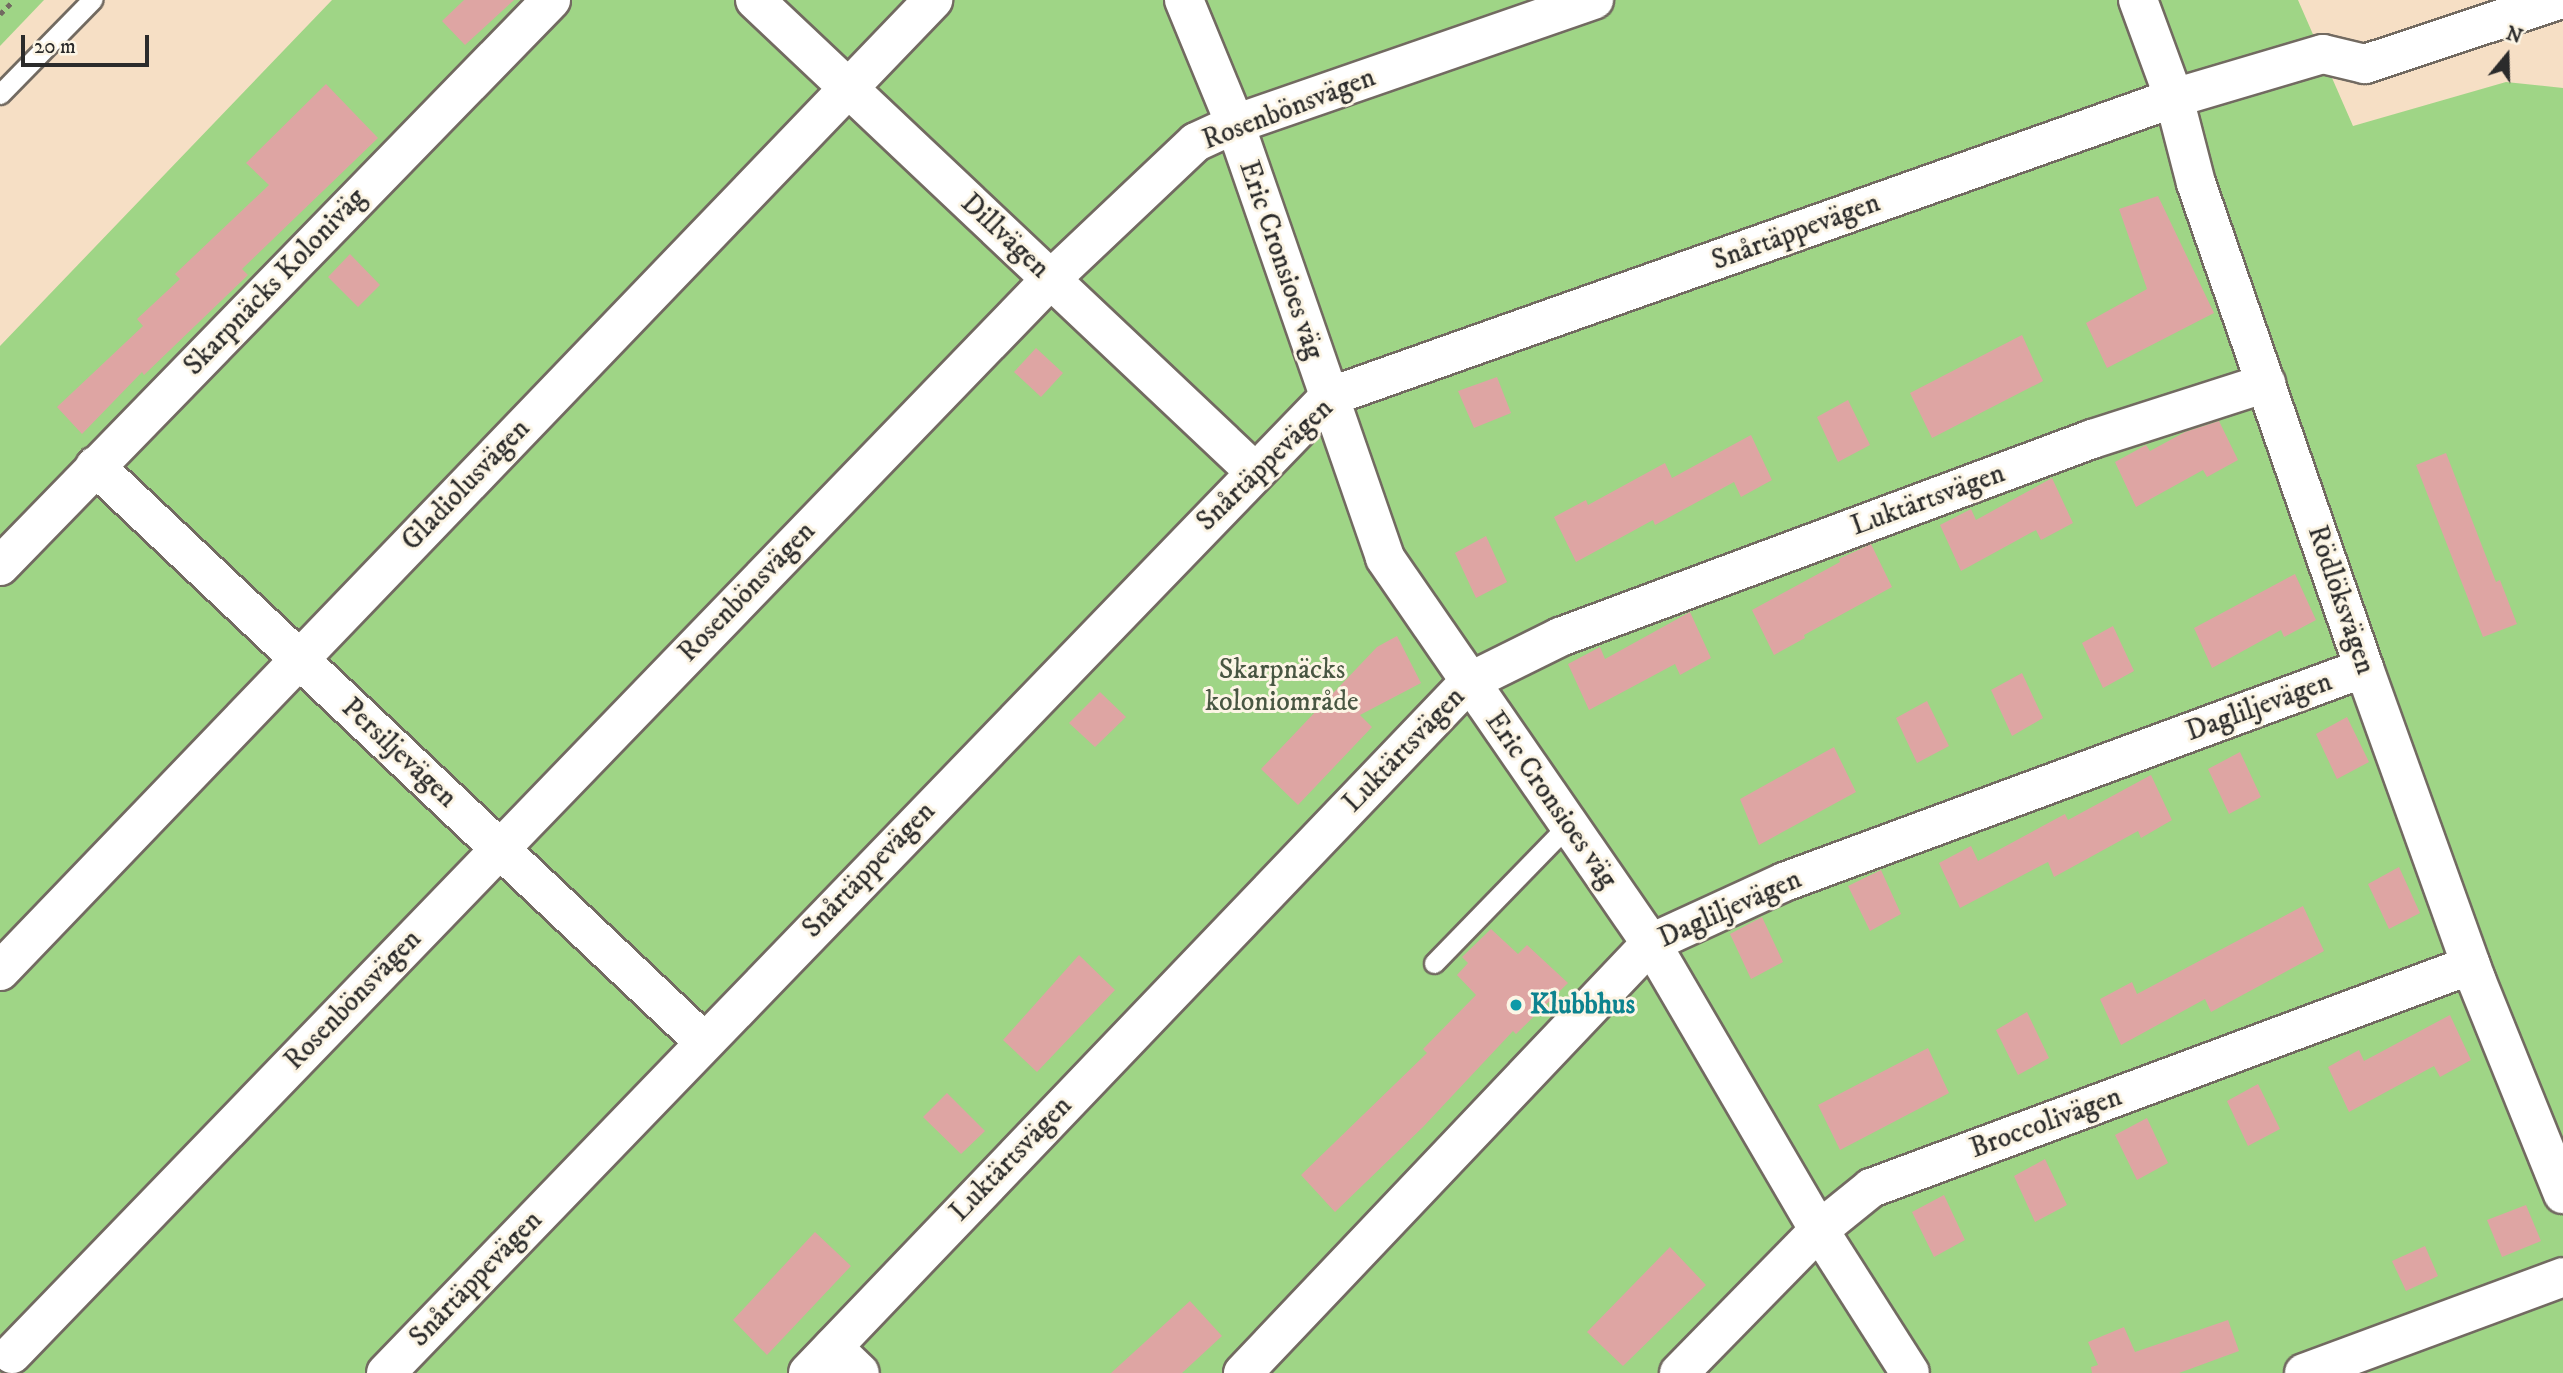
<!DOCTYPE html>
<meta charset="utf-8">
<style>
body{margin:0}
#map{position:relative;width:2563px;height:1373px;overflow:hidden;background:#f6dfc5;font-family:"IM FELL DW Pica",serif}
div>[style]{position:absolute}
.green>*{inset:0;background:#9fd586}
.building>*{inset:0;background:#dea5a3}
.path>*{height:4.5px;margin-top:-2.25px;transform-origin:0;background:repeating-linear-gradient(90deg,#726a61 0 5px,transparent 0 10px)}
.roads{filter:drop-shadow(2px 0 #726a61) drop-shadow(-2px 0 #726a61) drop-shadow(0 2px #726a61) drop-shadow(0 -2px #726a61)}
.service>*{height:19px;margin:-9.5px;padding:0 9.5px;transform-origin:9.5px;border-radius:9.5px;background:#fff}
.minor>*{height:38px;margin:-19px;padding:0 19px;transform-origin:19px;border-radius:19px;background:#fff}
.dots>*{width:19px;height:19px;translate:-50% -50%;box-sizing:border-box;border:4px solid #fcf5e5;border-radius:50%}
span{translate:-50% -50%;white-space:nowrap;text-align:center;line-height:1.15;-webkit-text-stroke:6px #fcf5e5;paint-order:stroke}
.street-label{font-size:28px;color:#2b2b2b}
.park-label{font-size:28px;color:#485642}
.culture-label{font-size:28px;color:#0d838f;font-weight:700}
.left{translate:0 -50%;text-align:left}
.north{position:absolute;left:2472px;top:21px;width:70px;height:70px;-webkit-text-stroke:5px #fcf5e5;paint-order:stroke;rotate:19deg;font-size:19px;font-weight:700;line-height:28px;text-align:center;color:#2b2b2b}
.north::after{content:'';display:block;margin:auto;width:24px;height:32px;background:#2b2b2b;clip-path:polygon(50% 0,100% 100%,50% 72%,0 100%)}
.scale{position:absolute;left:21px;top:35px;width:128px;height:32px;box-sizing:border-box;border:4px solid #2b2b2b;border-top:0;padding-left:9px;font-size:21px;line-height:24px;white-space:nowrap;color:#2b2b2b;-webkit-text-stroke:5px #fcf5e5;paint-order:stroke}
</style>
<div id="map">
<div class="green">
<div style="clip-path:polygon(0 0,44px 0,0 46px)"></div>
<div style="clip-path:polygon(332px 0,2298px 0,2353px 126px,2506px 82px,2563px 88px,2563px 1373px,0 1373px,0 346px)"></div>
</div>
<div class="building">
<div style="clip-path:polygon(464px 0,514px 0,465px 45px,442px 21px)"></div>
<div style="clip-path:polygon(326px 84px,378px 138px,242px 269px,248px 275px,144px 375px,142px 372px,82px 434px,57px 407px,143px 326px,137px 319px,180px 279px,175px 274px,269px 185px,246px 163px)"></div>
<div style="clip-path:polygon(2158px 196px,2214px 313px,2107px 368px,2086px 323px,2147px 289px,2119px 209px)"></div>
<div style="clip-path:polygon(350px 254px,380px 285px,358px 307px,328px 277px)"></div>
<div style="clip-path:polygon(2022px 335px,2043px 381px,1932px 438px,1910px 393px)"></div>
<div style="clip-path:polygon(1036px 348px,1063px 373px,1041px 397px,1014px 372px)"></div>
<div style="clip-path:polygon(1497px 377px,1511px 413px,1474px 428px,1458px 391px)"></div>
<div style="clip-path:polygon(1848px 400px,1870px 445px,1838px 462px,1817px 417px)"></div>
<div style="clip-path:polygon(2219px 421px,2238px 460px,2207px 477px,2203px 470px,2136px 507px,2115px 462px,2146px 445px,2150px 451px,2185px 432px)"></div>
<div style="clip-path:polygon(1751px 435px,1772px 480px,1741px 497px,1734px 482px,1655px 525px,1653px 520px,1576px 562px,1554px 517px,1586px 500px,1588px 505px,1665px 463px,1672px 478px)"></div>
<div style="clip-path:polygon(2446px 453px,2496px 582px,2500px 580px,2517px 624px,2483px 637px,2416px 465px)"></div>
<div style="clip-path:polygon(2052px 478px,2073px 523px,2041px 540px,2036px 530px,1961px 571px,1940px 525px,1971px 509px,1976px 520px)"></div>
<div style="clip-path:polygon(1486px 536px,1507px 582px,1476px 598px,1455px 553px)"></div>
<div style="clip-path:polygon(1871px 544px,1892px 587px,1804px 635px,1805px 638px,1774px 655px,1752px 610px,1840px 562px,1839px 559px)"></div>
<div style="clip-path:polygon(2295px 574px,2316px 620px,2284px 637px,2281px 630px,2212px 668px,2194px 628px)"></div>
<div style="clip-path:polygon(1690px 612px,1711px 658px,1680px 675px,1675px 664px,1589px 710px,1568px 664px,1600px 647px,1605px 659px)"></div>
<div style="clip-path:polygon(2113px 626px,2134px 671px,2103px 688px,2082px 643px)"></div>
<div style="clip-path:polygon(1397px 636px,1421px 683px,1360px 715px,1372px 727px,1298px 805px,1261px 769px,1377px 647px)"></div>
<div style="clip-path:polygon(2022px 673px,2043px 718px,2012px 736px,1991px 690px)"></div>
<div style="clip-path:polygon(1100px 692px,1126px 717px,1095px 747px,1069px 723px)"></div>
<div style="clip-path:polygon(1927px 701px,1949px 746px,1917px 763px,1896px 718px)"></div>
<div style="clip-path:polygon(2347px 717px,2369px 762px,2337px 779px,2316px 734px)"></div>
<div style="clip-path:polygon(1834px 747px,1856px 792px,1759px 845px,1740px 799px)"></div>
<div style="clip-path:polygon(2240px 752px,2261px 797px,2229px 814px,2208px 769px)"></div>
<div style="clip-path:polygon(2151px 775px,2172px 820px,2141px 838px,2138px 831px,2054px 877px,2048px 862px,1960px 908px,1939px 863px,1971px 846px,1978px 861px,2065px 814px,2068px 820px)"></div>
<div style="clip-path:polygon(2399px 867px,2420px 913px,2389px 929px,2368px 884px)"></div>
<div style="clip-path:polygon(1881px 870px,1901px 914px,1870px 931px,1848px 886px)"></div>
<div style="clip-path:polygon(2303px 906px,2324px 951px,2211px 1012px,2205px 999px,2121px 1045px,2100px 999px,2132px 982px,2137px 994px)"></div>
<div style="clip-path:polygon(1762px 917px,1783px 962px,1751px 979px,1730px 934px)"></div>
<div style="clip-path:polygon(1491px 929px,1518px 954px,1527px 945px,1568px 983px,1516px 1034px,1513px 1031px,1423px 1127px,1335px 1212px,1301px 1175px,1427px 1053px,1423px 1049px,1476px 995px,1457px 975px,1468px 963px,1462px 957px)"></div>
<div style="clip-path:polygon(1079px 955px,1115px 990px,1037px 1072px,1003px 1040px)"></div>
<div style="clip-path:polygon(2027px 1012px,2049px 1058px,2018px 1075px,1996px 1030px)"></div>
<div style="clip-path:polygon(2450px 1015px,2471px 1060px,2440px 1077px,2434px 1066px,2349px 1112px,2328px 1067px,2359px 1050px,2364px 1061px)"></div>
<div style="clip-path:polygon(1928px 1048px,1949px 1093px,1840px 1150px,1818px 1105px)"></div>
<div style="clip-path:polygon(2258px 1084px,2280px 1129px,2248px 1146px,2227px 1101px)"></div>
<div style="clip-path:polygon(947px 1093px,985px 1131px,961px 1154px,923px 1117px)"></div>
<div style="clip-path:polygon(2147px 1118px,2168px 1163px,2137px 1180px,2115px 1135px)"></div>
<div style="clip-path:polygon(2045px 1159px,2067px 1205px,2035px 1222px,2014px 1176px)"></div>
<div style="clip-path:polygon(1944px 1195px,1965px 1240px,1934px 1257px,1912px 1212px)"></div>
<div style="clip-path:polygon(2526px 1205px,2541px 1241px,2502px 1257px,2487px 1220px)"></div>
<div style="clip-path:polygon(815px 1232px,851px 1266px,767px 1355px,733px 1320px)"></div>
<div style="clip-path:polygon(2425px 1246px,2438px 1276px,2406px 1291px,2392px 1261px)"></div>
<div style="clip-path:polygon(1670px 1247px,1706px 1285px,1623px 1366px,1587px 1332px)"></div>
<div style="clip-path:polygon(1190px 1301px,1222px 1336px,1182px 1373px,1111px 1373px)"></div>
<div style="clip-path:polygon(2228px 1320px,2239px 1351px,2179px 1373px,2092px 1373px,2091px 1367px,2098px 1365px,2088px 1342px,2124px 1327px,2135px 1352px)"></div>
</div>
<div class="path">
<div style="left:0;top:14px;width:20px;rotate:-45deg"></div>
</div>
<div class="roads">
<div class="service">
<div style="left:0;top:94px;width:132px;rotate:-45.6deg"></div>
<div style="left:1434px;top:963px;width:194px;rotate:-45.8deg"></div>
</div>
<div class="minor">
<div style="left:755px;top:0;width:688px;rotate:43.35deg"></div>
<div style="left:1184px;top:0;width:134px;rotate:67.6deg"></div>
<div style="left:1235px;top:124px;width:459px;rotate:70.9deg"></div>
<div style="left:1385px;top:558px;width:468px;rotate:55.4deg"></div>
<div style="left:1651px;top:943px;width:333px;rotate:59.7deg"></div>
<div style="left:1819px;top:1230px;width:169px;rotate:57.5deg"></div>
<div style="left:2138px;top:0;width:104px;rotate:69.8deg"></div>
<div style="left:2174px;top:98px;width:88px;rotate:75.5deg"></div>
<div style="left:2196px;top:183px;width:513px;rotate:70.89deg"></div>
<div style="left:2364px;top:668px;width:331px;rotate:70.2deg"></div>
<div style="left:2476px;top:979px;width:232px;rotate:68deg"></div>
<div style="left:95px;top:466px;width:837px;rotate:43.4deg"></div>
<div style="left:0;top:566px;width:790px;rotate:-45.77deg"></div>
<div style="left:0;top:971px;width:1347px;rotate:-46.14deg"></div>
<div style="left:833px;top:1347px;width:37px;rotate:44deg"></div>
<div style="left:12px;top:1354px;width:1495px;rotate:-45.98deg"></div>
<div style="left:1051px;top:279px;width:199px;rotate:-43.4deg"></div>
<div style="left:1196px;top:142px;width:43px;rotate:-24.8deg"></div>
<div style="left:1235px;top:124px;width:380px;rotate:-19.1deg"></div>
<div style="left:386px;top:1373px;width:1357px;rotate:-45.99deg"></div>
<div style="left:1329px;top:397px;width:896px;rotate:-19.49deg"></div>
<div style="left:2174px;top:98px;width:155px;rotate:-16.5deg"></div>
<div style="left:2323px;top:54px;width:43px;rotate:13.4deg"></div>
<div style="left:2365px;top:64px;width:203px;rotate:-18.3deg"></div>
<div style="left:808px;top:1373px;width:956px;rotate:-46.27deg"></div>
<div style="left:1469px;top:682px;width:102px;rotate:-26.3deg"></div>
<div style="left:1560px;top:637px;width:568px;rotate:-20.41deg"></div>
<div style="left:2092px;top:439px;width:183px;rotate:-17.8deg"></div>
<div style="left:1243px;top:1373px;width:593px;rotate:-46.5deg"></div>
<div style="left:1651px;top:943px;width:146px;rotate:-24.6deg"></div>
<div style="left:1784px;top:882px;width:618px;rotate:-20.25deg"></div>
<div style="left:1679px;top:1373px;width:200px;rotate:-45.6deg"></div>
<div style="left:1819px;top:1230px;width:67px;rotate:-38.9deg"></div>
<div style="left:1871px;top:1188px;width:640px;rotate:-20.39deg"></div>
<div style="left:2304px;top:1373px;width:276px;rotate:-20.3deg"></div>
</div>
</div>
<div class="dots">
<div style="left:1516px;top:1005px;background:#0f9aa8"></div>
</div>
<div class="street-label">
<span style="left:1289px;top:109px;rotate:-21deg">Rosenbönsvägen</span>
<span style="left:1796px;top:232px;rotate:-20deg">Snårtäppevägen</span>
<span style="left:1005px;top:236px;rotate:43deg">Dillvägen</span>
<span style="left:1281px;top:260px;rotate:71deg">Eric Cronsioes väg</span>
<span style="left:275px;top:282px;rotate:-46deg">Skarpnäcks Koloniväg</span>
<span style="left:1265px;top:465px;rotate:-44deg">Snårtäppevägen</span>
<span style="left:466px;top:485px;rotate:-46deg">Gladiolusvägen</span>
<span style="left:1928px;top:500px;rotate:-20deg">Luktärtsvägen</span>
<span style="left:747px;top:592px;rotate:-46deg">Rosenbönsvägen</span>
<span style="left:2341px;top:600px;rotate:71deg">Rödlöksvägen</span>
<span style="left:2259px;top:707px;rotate:-20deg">Dagliljevägen</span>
<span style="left:1404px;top:750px;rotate:-46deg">Luktärtsvägen</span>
<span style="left:399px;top:753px;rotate:43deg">Persiljevägen</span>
<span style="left:1551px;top:800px;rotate:55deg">Eric Cronsioes väg</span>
<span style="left:869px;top:870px;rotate:-46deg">Snårtäppevägen</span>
<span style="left:1730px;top:909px;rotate:-24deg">Dagliljevägen</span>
<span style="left:353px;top:1000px;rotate:-46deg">Rosenbönsvägen</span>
<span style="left:2046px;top:1123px;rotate:-20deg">Broccolivägen</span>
<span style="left:1011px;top:1159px;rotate:-46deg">Luktärtsvägen</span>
<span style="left:476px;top:1279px;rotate:-46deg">Snårtäppevägen</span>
</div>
<div class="park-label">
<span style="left:1282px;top:686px">Skarpnäcks<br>koloniområde</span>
</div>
<div class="culture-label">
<span class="left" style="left:1530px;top:1005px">Klubbhus</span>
</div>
<div class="north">N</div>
<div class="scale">20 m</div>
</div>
